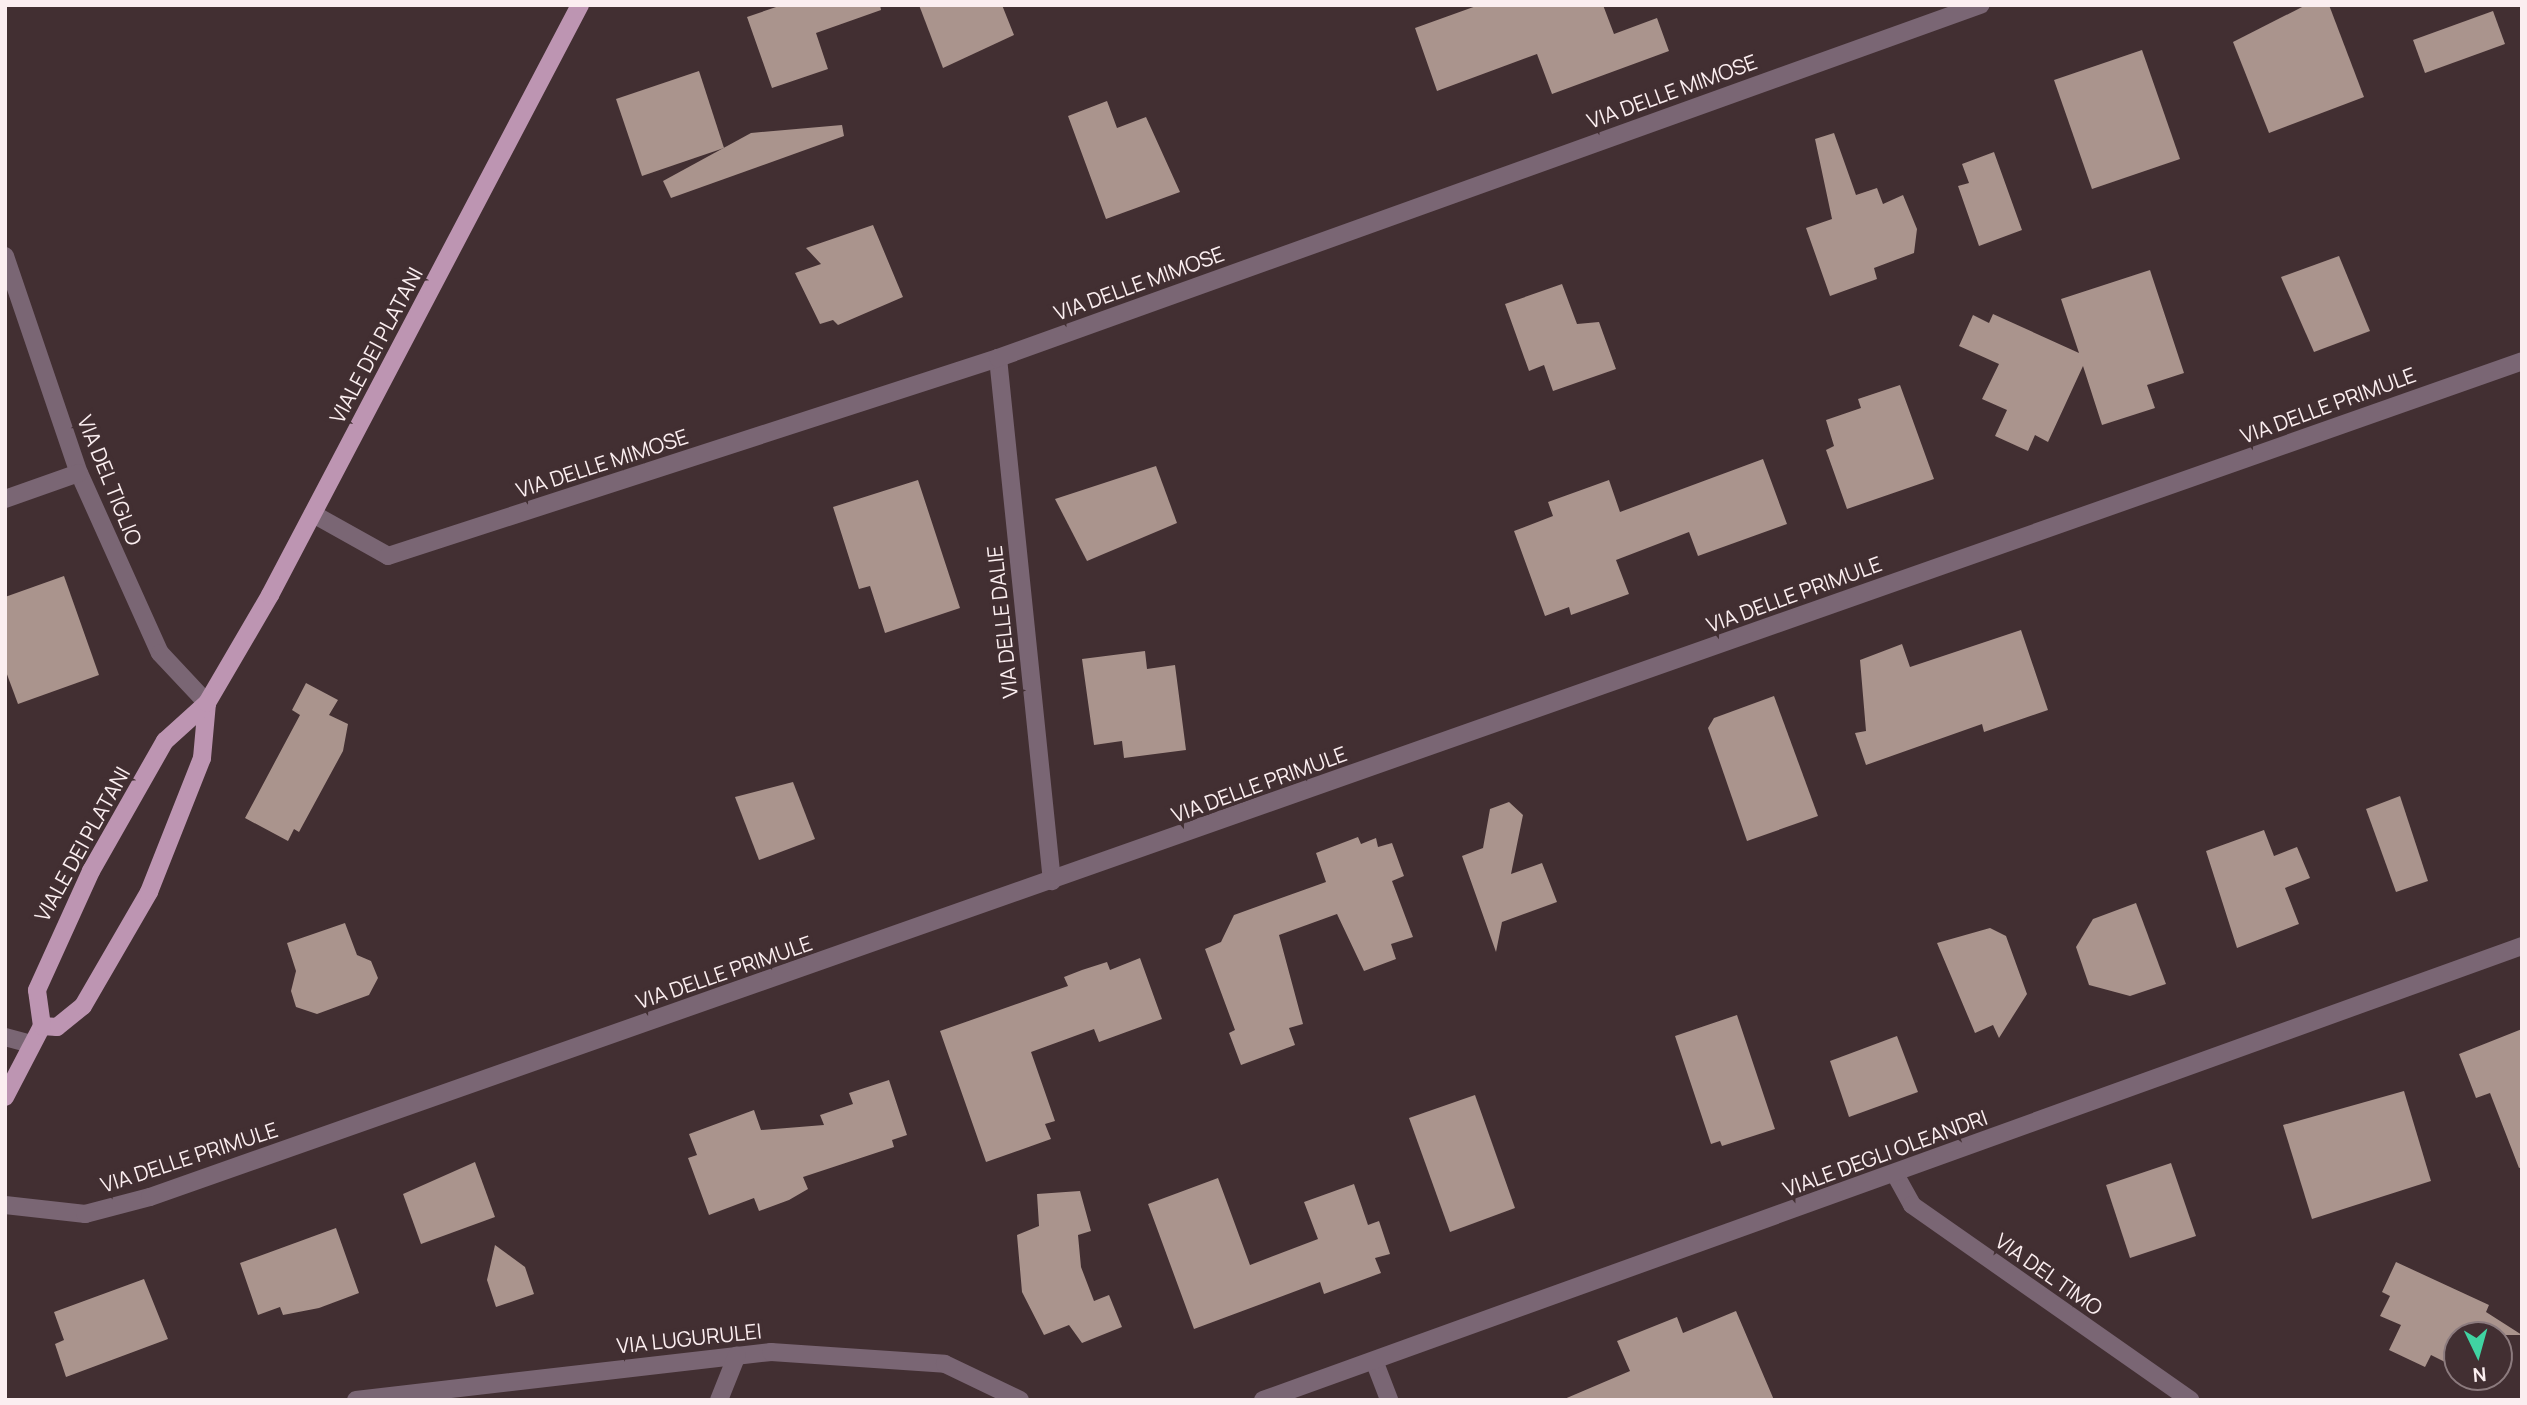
<!DOCTYPE html>
<style>
body{margin:0}
#map{position:relative;width:2527px;height:1405px;overflow:hidden;background:#422f32;font-family:Manrope,sans-serif}
div>[style]{position:absolute}
.building>*{inset:0;background:#aa948d}
.minor>*{height:18px;margin:-9px;padding:0 9px;transform-origin:9px;border-radius:9px;background:#7a6674}
.major>*{height:18px;margin:-9px;padding:0 9px;transform-origin:9px;border-radius:9px;background:#bd95b2}
span{translate:-50% -50%;white-space:nowrap;text-align:center;line-height:1.15;-webkit-text-stroke:7px #422f32;paint-order:stroke}
.street-label{font-size:21px;color:#fbeef0}
.frame{position:absolute;inset:0;border:7px solid #fbeef0;pointer-events:none}
.north{position:absolute;left:2443px;top:1321px;width:70px;height:70px;box-sizing:border-box;background:#422f32;border:2px solid #8c7b7e;border-radius:50%;rotate:175deg;font-size:19px;font-weight:700;line-height:28px;text-align:center;color:#fbeef0}
.north::after{content:'';display:block;margin:auto;width:24px;height:32px;background:#40d4a2;clip-path:polygon(50% 0,100% 100%,50% 72%,0 100%)}
</style>
<div id="map">
<div class="building">
<div style="clip-path:polygon(782px 5px,880px 5px,881px 10px,816px 33px,828px 69px,772px 88px,747px 17px)"></div>
<div style="clip-path:polygon(919px 5px,1002px 5px,1014px 35px,943px 68px)"></div>
<div style="clip-path:polygon(1479px 5px,1603px 5px,1614px 34px,1657px 18px,1669px 51px,1552px 94px,1537px 54px,1437px 91px,1415px 28px)"></div>
<div style="clip-path:polygon(2306px 5px,2329px 5px,2364px 97px,2269px 133px,2233px 42px)"></div>
<div style="clip-path:polygon(2493px 11px,2505px 44px,2425px 73px,2413px 40px)"></div>
<div style="clip-path:polygon(2142px 50px,2180px 159px,2092px 189px,2054px 80px)"></div>
<div style="clip-path:polygon(699px 71px,724px 148px,642px 176px,616px 99px)"></div>
<div style="clip-path:polygon(1107px 101px,1117px 128px,1146px 117px,1180px 192px,1106px 219px,1068px 116px)"></div>
<div style="clip-path:polygon(842px 125px,844px 136px,671px 198px,663px 181px,751px 133px)"></div>
<div style="clip-path:polygon(1834px 133px,1856px 195px,1877px 188px,1883px 204px,1903px 195px,1917px 229px,1914px 253px,1874px 268px,1877px 279px,1830px 296px,1806px 228px,1832px 219px,1815px 139px)"></div>
<div style="clip-path:polygon(1994px 152px,2022px 230px,1979px 246px,1958px 186px,1969px 183px,1962px 164px)"></div>
<div style="clip-path:polygon(873px 225px,903px 297px,838px 325px,833px 320px,820px 324px,795px 273px,821px 264px,806px 248px)"></div>
<div style="clip-path:polygon(2339px 256px,2370px 331px,2314px 352px,2281px 277px)"></div>
<div style="clip-path:polygon(2150px 270px,2184px 373px,2147px 385px,2155px 408px,2102px 425px,2083px 366px,2048px 442px,2035px 435px,2028px 451px,1995px 436px,2007px 410px,1982px 399px,1999px 364px,1959px 346px,1973px 315px,1989px 323px,1993px 314px,2079px 353px,2061px 299px)"></div>
<div style="clip-path:polygon(1562px 284px,1577px 324px,1599px 322px,1616px 369px,1553px 391px,1544px 365px,1529px 371px,1505px 304px)"></div>
<div style="clip-path:polygon(1900px 385px,1934px 479px,1847px 509px,1826px 450px,1834px 446px,1826px 420px,1861px 408px,1858px 399px)"></div>
<div style="clip-path:polygon(1763px 459px,1787px 524px,1698px 556px,1689px 532px,1616px 560px,1629px 594px,1571px 615px,1569px 607px,1545px 616px,1514px 531px,1553px 516px,1548px 502px,1609px 480px,1620px 512px)"></div>
<div style="clip-path:polygon(1156px 466px,1177px 523px,1087px 561px,1055px 499px)"></div>
<div style="clip-path:polygon(918px 480px,960px 608px,885px 633px,870px 586px,859px 589px,833px 507px)"></div>
<div style="clip-path:polygon(64px 576px,99px 675px,18px 704px,5px 669px,5px 597px)"></div>
<div style="clip-path:polygon(2021px 630px,2048px 710px,1984px 732px,1982px 724px,1866px 765px,1855px 733px,1866px 731px,1860px 660px,1902px 644px,1910px 667px)"></div>
<div style="clip-path:polygon(1145px 651px,1147px 669px,1175px 665px,1186px 750px,1124px 758px,1122px 741px,1094px 745px,1082px 659px)"></div>
<div style="clip-path:polygon(306px 683px,338px 700px,329px 715px,348px 724px,343px 751px,299px 832px,294px 829px,288px 841px,245px 818px,300px 715px,292px 710px)"></div>
<div style="clip-path:polygon(1774px 696px,1818px 816px,1747px 841px,1708px 728px,1714px 718px)"></div>
<div style="clip-path:polygon(793px 782px,815px 839px,759px 860px,735px 797px)"></div>
<div style="clip-path:polygon(2400px 796px,2428px 881px,2396px 892px,2366px 809px)"></div>
<div style="clip-path:polygon(1509px 802px,1523px 815px,1511px 874px,1542px 863px,1557px 902px,1502px 922px,1496px 952px,1462px 856px,1483px 848px,1490px 809px)"></div>
<div style="clip-path:polygon(2264px 830px,2274px 856px,2297px 847px,2310px 878px,2285px 888px,2299px 924px,2237px 948px,2206px 851px)"></div>
<div style="clip-path:polygon(1358px 837px,1361px 844px,1376px 838px,1378px 847px,1392px 843px,1404px 876px,1392px 881px,1413px 937px,1391px 944px,1396px 959px,1364px 971px,1337px 914px,1279px 935px,1303px 1024px,1289px 1028px,1295px 1045px,1241px 1065px,1229px 1033px,1235px 1030px,1205px 949px,1221px 942px,1234px 915px,1326px 882px,1316px 853px)"></div>
<div style="clip-path:polygon(2136px 903px,2166px 984px,2130px 996px,2089px 985px,2076px 947px,2093px 919px)"></div>
<div style="clip-path:polygon(345px 923px,357px 955px,371px 961px,378px 978px,369px 995px,317px 1014px,296px 1007px,291px 991px,296px 971px,287px 943px)"></div>
<div style="clip-path:polygon(1990px 928px,2006px 936px,2027px 994px,1999px 1038px,1993px 1025px,1975px 1033px,1937px 943px)"></div>
<div style="clip-path:polygon(1140px 958px,1162px 1019px,1099px 1042px,1094px 1029px,1031px 1052px,1055px 1121px,1045px 1124px,1051px 1139px,986px 1162px,940px 1031px,1068px 986px,1064px 977px,1082px 970px,1107px 962px,1110px 970px)"></div>
<div style="clip-path:polygon(1737px 1015px,1775px 1129px,1722px 1146px,1720px 1141px,1711px 1144px,1675px 1036px)"></div>
<div style="clip-path:polygon(2522px 1029px,2522px 1167px,2519px 1168px,2490px 1093px,2476px 1098px,2459px 1054px)"></div>
<div style="clip-path:polygon(1897px 1036px,1918px 1092px,1849px 1117px,1830px 1061px)"></div>
<div style="clip-path:polygon(889px 1080px,907px 1135px,892px 1140px,894px 1147px,803px 1177px,808px 1189px,789px 1200px,759px 1211px,754px 1198px,709px 1215px,688px 1158px,697px 1155px,689px 1134px,754px 1110px,761px 1130px,824px 1125px,820px 1115px,853px 1104px,849px 1093px)"></div>
<div style="clip-path:polygon(2404px 1091px,2431px 1181px,2312px 1219px,2283px 1125px)"></div>
<div style="clip-path:polygon(1475px 1095px,1515px 1208px,1450px 1232px,1409px 1118px)"></div>
<div style="clip-path:polygon(475px 1162px,495px 1217px,421px 1244px,403px 1194px)"></div>
<div style="clip-path:polygon(2171px 1163px,2196px 1236px,2130px 1258px,2106px 1185px)"></div>
<div style="clip-path:polygon(1218px 1178px,1250px 1265px,1318px 1239px,1304px 1202px,1354px 1184px,1368px 1225px,1379px 1221px,1390px 1254px,1375px 1258px,1381px 1273px,1324px 1294px,1320px 1282px,1194px 1329px,1148px 1204px)"></div>
<div style="clip-path:polygon(1080px 1191px,1091px 1231px,1078px 1235px,1081px 1267px,1094px 1301px,1109px 1295px,1122px 1327px,1082px 1343px,1069px 1325px,1044px 1335px,1022px 1292px,1017px 1235px,1039px 1226px,1037px 1194px)"></div>
<div style="clip-path:polygon(336px 1228px,359px 1293px,319px 1308px,283px 1315px,280px 1307px,258px 1315px,240px 1263px)"></div>
<div style="clip-path:polygon(495px 1245px,525px 1267px,534px 1294px,496px 1307px,487px 1280px)"></div>
<div style="clip-path:polygon(2396px 1262px,2489px 1305px,2486px 1312px,2522px 1335px,2457px 1335px,2457px 1368px,2431px 1355px,2425px 1367px,2389px 1350px,2401px 1325px,2380px 1316px,2390px 1296px,2382px 1292px)"></div>
<div style="clip-path:polygon(144px 1279px,168px 1339px,66px 1377px,55px 1344px,64px 1340px,54px 1312px)"></div>
<div style="clip-path:polygon(1736px 1311px,1774px 1400px,1562px 1400px,1630px 1371px,1617px 1341px,1677px 1317px,1683px 1333px)"></div>
</div>
<div class="minor">
<div style="left:5px;top:256px;width:229px;rotate:71.2deg"></div>
<div style="left:79px;top:473px;width:197px;rotate:65.8deg"></div>
<div style="left:160px;top:653px;width:69px;rotate:46.8deg"></div>
<div style="left:998px;top:358px;width:526px;rotate:84.11deg"></div>
<div style="left:5px;top:499px;width:78px;rotate:-19.4deg"></div>
<div style="left:313px;top:514px;width:86px;rotate:29.2deg"></div>
<div style="left:388px;top:556px;width:641px;rotate:-17.98deg"></div>
<div style="left:998px;top:358px;width:1044px;rotate:-19.77deg"></div>
<div style="left:5px;top:1037px;width:27px;rotate:15deg"></div>
<div style="left:1895px;top:1174px;width:35px;rotate:61deg"></div>
<div style="left:1912px;top:1205px;width:340px;rotate:35deg"></div>
<div style="left:5px;top:1205px;width:81px;rotate:6.4deg"></div>
<div style="left:85px;top:1214px;width:67px;rotate:-14.7deg"></div>
<div style="left:150px;top:1197px;width:2515px;rotate:-19.41deg"></div>
<div style="left:1375px;top:1363px;width:40px;rotate:69deg"></div>
<div style="left:356px;top:1400px;width:418px;rotate:-6.6deg"></div>
<div style="left:771px;top:1352px;width:174px;rotate:3.9deg"></div>
<div style="left:945px;top:1364px;width:83px;rotate:25.6deg"></div>
<div style="left:719px;top:1400px;width:48px;rotate:-68.2deg"></div>
<div style="left:1263px;top:1400px;width:1338px;rotate:-19.83deg"></div>
</div>
<div class="major">
<div style="left:42px;top:1026px;width:15px;rotate:4deg"></div>
<div style="left:57px;top:1027px;width:33px;rotate:-39deg"></div>
<div style="left:83px;top:1006px;width:132px;rotate:-59.9deg"></div>
<div style="left:149px;top:892px;width:144px;rotate:-68.4deg"></div>
<div style="left:202px;top:758px;width:55px;rotate:-84.8deg"></div>
<div style="left:5px;top:1097px;width:80px;rotate:-62.5deg"></div>
<div style="left:42px;top:1026px;width:36px;rotate:-98deg"></div>
<div style="left:37px;top:990px;width:131px;rotate:-65.6deg"></div>
<div style="left:91px;top:871px;width:150px;rotate:-60.4deg"></div>
<div style="left:165px;top:741px;width:57px;rotate:-42.1deg"></div>
<div style="left:207px;top:703px;width:125px;rotate:-59.7deg"></div>
<div style="left:270px;top:595px;width:666px;rotate:-62.28deg"></div>
</div>
<div class="street-label">
<span style="left:1672px;top:91px;rotate:-20deg">VIA DELLE MIMOSE</span>
<span style="left:1139px;top:283px;rotate:-20deg">VIA DELLE MIMOSE</span>
<span style="left:376px;top:345px;rotate:-62deg">VIALE DEI PLATANI</span>
<span style="left:2328px;top:405px;rotate:-20deg">VIA DELLE PRIMULE</span>
<span style="left:602px;top:463px;rotate:-18deg">VIA DELLE MIMOSE</span>
<span style="left:110px;top:480px;rotate:68deg">VIA DEL TIGLIO</span>
<span style="left:1794px;top:594px;rotate:-20deg">VIA DELLE PRIMULE</span>
<span style="left:1002px;top:622px;rotate:-96deg">VIA DELLE DALIE</span>
<span style="left:1259px;top:784px;rotate:-20deg">VIA DELLE PRIMULE</span>
<span style="left:82px;top:844px;rotate:-61deg">VIALE DEI PLATANI</span>
<span style="left:724px;top:972px;rotate:-19deg">VIA DELLE PRIMULE</span>
<span style="left:1885px;top:1153px;rotate:-20deg">VIALE DEGLI OLEANDRI</span>
<span style="left:189px;top:1157px;rotate:-18deg">VIA DELLE PRIMULE</span>
<span style="left:2049px;top:1274px;rotate:35deg">VIA DEL TIMO</span>
<span style="left:689px;top:1338px;rotate:-6deg">VIA LUGURULEI</span>
</div>
<div class="frame"></div>
<div class="north">N</div>
</div>
